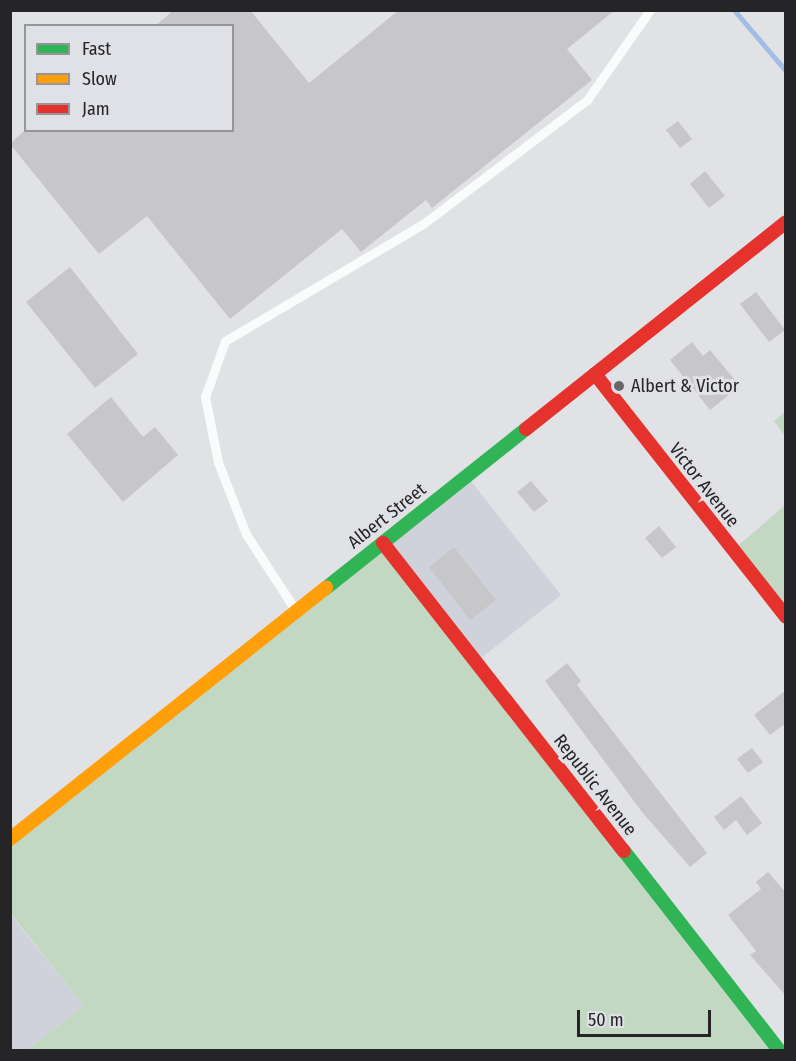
<!DOCTYPE html>
<style>
body{margin:0}
#map{position:relative;width:796px;height:1061px;overflow:hidden;background:#e1e2e6;font-family:"Fira Sans Condensed",sans-serif}
div>[style]{position:absolute}
.built>*{inset:0;background:#d0d2db}
.green>*{inset:0;background:#c3d8c2}
.stream>*{height:5px;margin:-2.5px;padding:0 2.5px;transform-origin:2.5px;border-radius:2.5px;background:#a4bde6}
.building>*{inset:0;background:#c7c6c9}
.lane>*{height:9px;margin:-4.5px;padding:0 4.5px;transform-origin:4.5px;border-radius:4.5px;background:#fafbfb}
.fast>*{height:14px;margin:-7px;padding:0 7px;transform-origin:7px;border-radius:7px;background:#30b455}
.slow>*{height:14px;margin:-7px;padding:0 7px;transform-origin:7px;border-radius:7px;background:#ff9f0a}
.jam>*{height:14px;margin:-7px;padding:0 7px;transform-origin:7px;border-radius:7px;background:#e5322d}
.dots>*{width:16px;height:16px;translate:-50% -50%;box-sizing:border-box;border:3px solid #e0e1e7;border-radius:50%}
span{translate:-50% -50%;white-space:nowrap;text-align:center;line-height:1.15;-webkit-text-stroke:6px #e0e1e7;paint-order:stroke}
.poi-label{font-size:18px;color:#252527}
.left{translate:0 -50%;text-align:left}
.street-label{font-size:18px;color:#252527}
.frame{position:absolute;inset:0;border:12px solid #252527;pointer-events:none}
.legend{position:absolute;left:24px;top:24px;width:210px;height:108px;box-sizing:border-box;background:#e0e1e7;border:2px solid #95969a;margin:0;padding:8px 10px;list-style:none;font-size:18px;color:#252527}
.legend li{display:flex;align-items:center;gap:12px;height:30px}
.legend b{width:30px;border:2px solid #95969a}
.scale{position:absolute;left:577px;top:1010px;width:134px;height:27px;box-sizing:border-box;border:3px solid #252527;border-top:0;padding-left:8px;font-size:18px;line-height:21px;white-space:nowrap;color:#252527;-webkit-text-stroke:4px #e0e1e7;paint-order:stroke}
</style>
<div id="map">
<div class="built">
<div style="clip-path:polygon(467px 476px,561px 595px,476px 662px,383px 543px)"></div>
<div style="clip-path:polygon(10px 914px,84px 1006px,27px 1050px,11px 1050px)"></div>
</div>
<div class="green">
<div style="clip-path:polygon(785px 412px,785px 436px,774px 421px)"></div>
<div style="clip-path:polygon(785px 505px,785px 617px,733px 550px)"></div>
<div style="clip-path:polygon(383px 543px,779px 1050px,27px 1050px,84px 1006px,11px 914px,11px 839px)"></div>
</div>
<div class="stream">
<div style="left:734px;top:10px;width:80px;rotate:49.6deg"></div>
</div>
<div class="building">
<div style="clip-path:polygon(174px 10px,250px 10px,309px 83px,399px 10px,615px 10px,567px 49px,592px 80px,432px 208px,426px 200px,361px 252px,342px 229px,230px 319px,147px 216px,99px 254px,10px 144px,25px 130px,232px 130px,232px 26px,155px 26px)"></div>
<div style="clip-path:polygon(678px 121px,692px 139px,680px 148px,666px 130px)"></div>
<div style="clip-path:polygon(705px 171px,725px 196px,709px 208px,690px 184px)"></div>
<div style="clip-path:polygon(70px 267px,138px 354px,95px 388px,26px 302px)"></div>
<div style="clip-path:polygon(756px 292px,785px 330px,769px 342px,740px 304px)"></div>
<div style="clip-path:polygon(692px 342px,703px 356px,710px 350px,740px 386px,710px 410px,670px 360px)"></div>
<div style="clip-path:polygon(111px 397px,143px 437px,155px 427px,178px 455px,123px 502px,67px 434px)"></div>
<div style="clip-path:polygon(531px 481px,548px 501px,534px 512px,517px 492px)"></div>
<div style="clip-path:polygon(659px 526px,676px 547px,662px 558px,645px 538px)"></div>
<div style="clip-path:polygon(454px 547px,496px 600px,470px 620px,429px 567px)"></div>
<div style="clip-path:polygon(567px 663px,581px 681px,577px 685px,707px 853px,690px 867px,642px 812px,545px 681px)"></div>
<div style="clip-path:polygon(786px 690px,786px 723px,770px 735px,754px 715px)"></div>
<div style="clip-path:polygon(752px 748px,763px 762px,748px 773px,737px 759px)"></div>
<div style="clip-path:polygon(741px 796px,762px 823px,747px 835px,736px 820px,724px 830px,714px 817px)"></div>
<div style="clip-path:polygon(768px 872px,786px 893px,786px 996px,750px 955px,756px 951px,728px 915px,761px 889px,756px 882px)"></div>
</div>
<div class="lane">
<div style="left:294px;top:608px;width:88px;rotate:-123deg"></div>
<div style="left:246px;top:534px;width:77px;rotate:-111.3deg"></div>
<div style="left:218px;top:462px;width:66px;rotate:-101.3deg"></div>
<div style="left:205px;top:397px;width:59px;rotate:-70.3deg"></div>
<div style="left:225px;top:341px;width:230px;rotate:-30.6deg"></div>
<div style="left:423px;top:224px;width:206px;rotate:-37.1deg"></div>
<div style="left:587px;top:100px;width:110px;rotate:-55deg"></div>
</div>
<div class="fast">
<div style="left:326px;top:588px;width:256px;rotate:-38.5deg"></div>
<div style="left:624px;top:851px;width:252px;rotate:52.1deg"></div>
</div>
<div class="slow">
<div style="left:10px;top:839px;width:404px;rotate:-38.5deg"></div>
</div>
<div class="jam">
<div style="left:595px;top:374px;width:309px;rotate:51.8deg"></div>
<div style="left:526px;top:429px;width:332px;rotate:-38.5deg"></div>
<div style="left:383px;top:543px;width:391px;rotate:52deg"></div>
</div>
<div class="dots">
<div style="left:619px;top:386px;background:#67676a"></div>
</div>
<div class="poi-label">
<span class="left" style="left:631px;top:386px">Albert &amp; Victor</span>
</div>
<div class="street-label">
<span style="left:704px;top:485px;rotate:52deg">Victor Avenue</span>
<span style="left:387px;top:516px;rotate:-38deg">Albert Street</span>
<span style="left:595px;top:785px;rotate:52deg">Republic Avenue</span>
</div>
<div class="frame"></div>
<ul class="legend">
<li><b style="height:8px;background:#30b455"></b>Fast</li>
<li><b style="height:8px;background:#ff9f0a"></b>Slow</li>
<li><b style="height:8px;background:#e5322d"></b>Jam</li>
</ul>
<div class="scale">50 m</div>
</div>
